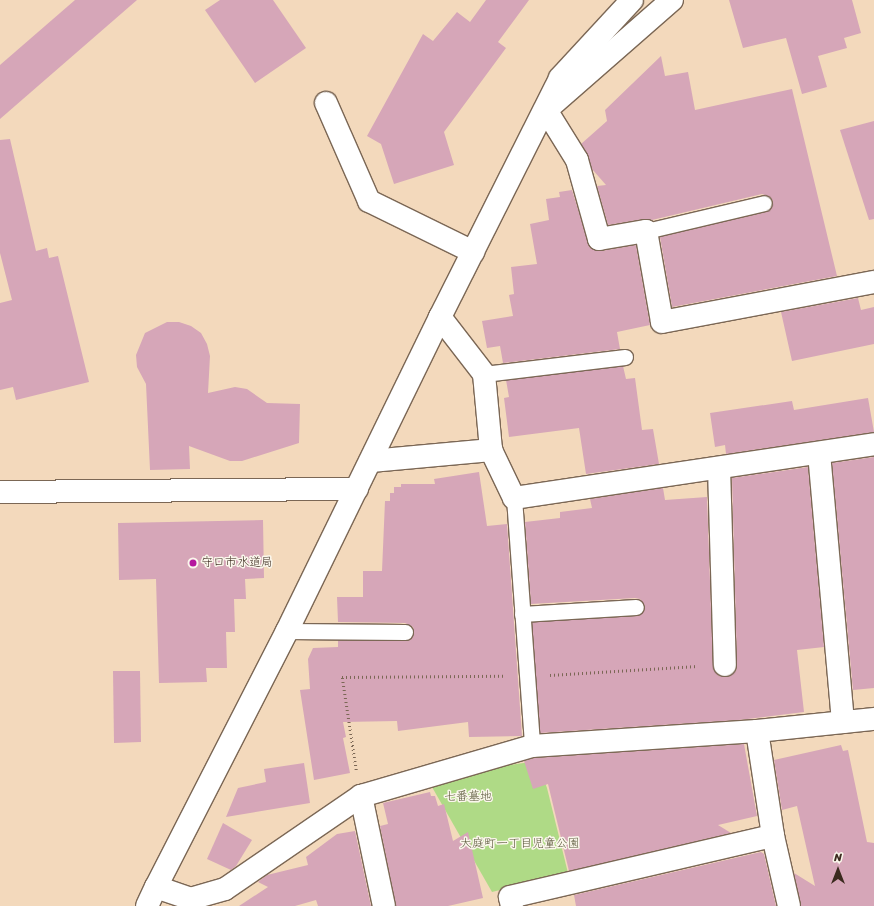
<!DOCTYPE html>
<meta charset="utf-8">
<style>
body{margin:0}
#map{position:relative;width:874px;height:906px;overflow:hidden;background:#f3d9bc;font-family:Sriracha,"Klee One",sans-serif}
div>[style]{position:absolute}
.green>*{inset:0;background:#afda86}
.building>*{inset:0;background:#d6a6b8}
.path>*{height:2.5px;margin-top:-1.25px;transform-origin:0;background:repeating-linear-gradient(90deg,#7b6755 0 1px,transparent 0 4px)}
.roads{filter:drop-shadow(1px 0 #7b6755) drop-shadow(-1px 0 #7b6755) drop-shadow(0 1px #7b6755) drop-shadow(0 -1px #7b6755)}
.service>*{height:15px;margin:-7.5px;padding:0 7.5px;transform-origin:7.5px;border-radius:7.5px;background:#fff}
.minor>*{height:22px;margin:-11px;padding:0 11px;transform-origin:11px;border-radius:11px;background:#fff}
.tertiary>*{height:22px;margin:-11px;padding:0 11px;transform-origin:11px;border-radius:11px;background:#fff}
.dots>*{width:11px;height:11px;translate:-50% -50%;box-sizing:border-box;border:2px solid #fbf7ec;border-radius:50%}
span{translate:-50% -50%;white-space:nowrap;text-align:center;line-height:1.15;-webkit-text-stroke:3px #fbf7ec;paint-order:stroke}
.poi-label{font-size:12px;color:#3b2a1e}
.left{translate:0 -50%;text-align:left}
.park-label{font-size:12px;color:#585638}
.north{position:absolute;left:818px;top:850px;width:40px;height:40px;-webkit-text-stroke:3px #fbf7ec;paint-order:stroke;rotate:0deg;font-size:11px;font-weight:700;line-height:16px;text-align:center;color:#3b2a1e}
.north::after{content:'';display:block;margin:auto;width:14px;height:18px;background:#3b2a1e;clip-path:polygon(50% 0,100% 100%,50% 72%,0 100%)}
</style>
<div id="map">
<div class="green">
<div style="clip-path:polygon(537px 761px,547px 788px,568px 873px,492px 892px,428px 780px,443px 775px)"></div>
</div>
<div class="building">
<div style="clip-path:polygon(75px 0,137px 0,0 119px,0 65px)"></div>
<div style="clip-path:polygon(220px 0,273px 0,306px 48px,255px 83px,205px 10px)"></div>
<div style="clip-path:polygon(486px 0,529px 0,498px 42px,506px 48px,444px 132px,454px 165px,394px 184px,381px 144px,367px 136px,423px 34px,433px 41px,457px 12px,470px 22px)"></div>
<div style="clip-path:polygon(729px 0,852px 0,861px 33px,844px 38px,847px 48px,818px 56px,827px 87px,802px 94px,786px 38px,743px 48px)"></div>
<div style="clip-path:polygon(661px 56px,665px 76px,688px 72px,695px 110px,792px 89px,837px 276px,672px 307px,660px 237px,766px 212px,770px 209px,773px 201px,770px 197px,762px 194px,652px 220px,644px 219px,608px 225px,597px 186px,606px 185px,592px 169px,581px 144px,607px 121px,605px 110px)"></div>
<div style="clip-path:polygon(874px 121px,874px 219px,869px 220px,840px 130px)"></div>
<div style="clip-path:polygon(10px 139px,36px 251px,47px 248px,49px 258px,58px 256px,89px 382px,16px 400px,13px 387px,0 390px,0 303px,12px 300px,0 253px,0 140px)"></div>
<div style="clip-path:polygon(572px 190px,590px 248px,601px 251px,636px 245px,650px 325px,617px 332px,620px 349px,503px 363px,500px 346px,487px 348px,482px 321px,513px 316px,509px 295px,514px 294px,511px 267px,537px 264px,530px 224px,549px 220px,546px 199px,560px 197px,559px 192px)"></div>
<div style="clip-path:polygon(858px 298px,861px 310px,874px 307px,874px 344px,792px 361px,781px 312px)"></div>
<div style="clip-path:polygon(167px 322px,179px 322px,191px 326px,201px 333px,207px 344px,210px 356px,208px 393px,235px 387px,247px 389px,267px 403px,300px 404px,299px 443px,242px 461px,230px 461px,189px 446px,190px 469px,150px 470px,146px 384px,137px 367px,136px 355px,145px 333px)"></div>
<div style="clip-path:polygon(623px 366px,626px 379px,635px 378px,642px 430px,653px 429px,659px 464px,586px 474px,579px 428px,509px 437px,504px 398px,509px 397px,506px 380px)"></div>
<div style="clip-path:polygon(868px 398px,874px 432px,726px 454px,725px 445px,715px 447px,710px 413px,792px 401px,794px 410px)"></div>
<div style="clip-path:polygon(874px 457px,874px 688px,853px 690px,832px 463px)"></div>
<div style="clip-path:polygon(808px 467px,824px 647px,797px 650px,804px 712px,739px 720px,540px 733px,532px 622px,637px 616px,644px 611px,645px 606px,640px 599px,635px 598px,531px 604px,525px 522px,560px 518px,560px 512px,592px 508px,590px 499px,663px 488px,665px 500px,707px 497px,713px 665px,719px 676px,726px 677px,736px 671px,737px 665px,732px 478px)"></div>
<div style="clip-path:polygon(479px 472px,487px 526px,507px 524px,522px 736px,469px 737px,468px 722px,398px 731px,397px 721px,343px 722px,346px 737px,343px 738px,350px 773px,314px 780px,300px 690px,310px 689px,308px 659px,313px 648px,338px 647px,338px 640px,405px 641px,410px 640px,414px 632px,413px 627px,405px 623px,338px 622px,337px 597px,363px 597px,363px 571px,382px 571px,385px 501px,390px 501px,390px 493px,394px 493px,394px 487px,401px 487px,401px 484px,435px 484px,434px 479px)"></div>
<div style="clip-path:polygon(263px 520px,264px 578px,245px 579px,246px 599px,234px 599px,235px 632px,226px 632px,227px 668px,206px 668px,207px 682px,159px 683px,156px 579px,119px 580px,118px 523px)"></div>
<div style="clip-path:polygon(113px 671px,140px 671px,141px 742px,114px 743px)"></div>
<div style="clip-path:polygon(744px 744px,757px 816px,718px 825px,731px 833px,569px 871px,548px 784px,533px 789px,524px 761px,534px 758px)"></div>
<div style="clip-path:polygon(841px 745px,843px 751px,848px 750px,867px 842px,874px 843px,874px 906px,801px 906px,794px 873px,815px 886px,797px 806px,782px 810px,774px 760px)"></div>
<div style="clip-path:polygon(304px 763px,310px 803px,226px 817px,238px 788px,266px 782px,264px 769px)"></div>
<div style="clip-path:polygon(430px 792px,431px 796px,435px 796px,438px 806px,444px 804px,453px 841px,468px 832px,483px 898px,448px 906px,396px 906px,380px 826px,388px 824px,383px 803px)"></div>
<div style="clip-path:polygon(223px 823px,252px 840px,236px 866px,231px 870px,207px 859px)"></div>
<div style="clip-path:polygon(355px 831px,371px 906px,318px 906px,316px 900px,295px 906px,239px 906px,268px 887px,258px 882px,267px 875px,308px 865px,306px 857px,337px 834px)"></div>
<div style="clip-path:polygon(761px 852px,764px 854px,776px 906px,576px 906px,574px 895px)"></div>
</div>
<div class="path">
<div style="left:550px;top:675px;width:148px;rotate:-3.5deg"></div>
<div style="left:356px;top:770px;width:94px;rotate:-98.6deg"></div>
<div style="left:342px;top:677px;width:163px;rotate:-0.4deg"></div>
</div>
<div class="roads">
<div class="service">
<div style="left:646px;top:231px;width:121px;rotate:-13.3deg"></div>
<div style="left:484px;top:374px;width:142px;rotate:-6.9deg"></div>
<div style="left:514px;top:498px;width:249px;rotate:85.8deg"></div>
<div style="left:522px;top:614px;width:114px;rotate:-3.5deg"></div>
<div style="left:287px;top:631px;width:118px;rotate:0.5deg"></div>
</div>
<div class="minor">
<div style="left:326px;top:103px;width:107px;rotate:66.3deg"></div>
<div style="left:369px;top:201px;width:116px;rotate:26.1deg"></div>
<div style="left:553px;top:104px;width:158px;rotate:-41.2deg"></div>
<div style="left:546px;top:110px;width:59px;rotate:58.2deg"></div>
<div style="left:577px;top:160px;width:82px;rotate:74.4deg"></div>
<div style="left:599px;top:239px;width:48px;rotate:-9.7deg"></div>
<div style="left:646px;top:231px;width:92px;rotate:80deg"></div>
<div style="left:662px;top:322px;width:216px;rotate:-10.7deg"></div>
<div style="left:440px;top:317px;width:72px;rotate:52.3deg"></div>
<div style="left:484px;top:374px;width:76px;rotate:84.7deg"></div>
<div style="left:819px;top:453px;width:270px;rotate:84.9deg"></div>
<div style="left:371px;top:461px;width:121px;rotate:-5.2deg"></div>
<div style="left:491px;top:450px;width:53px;rotate:64.4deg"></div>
<div style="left:514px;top:498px;width:364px;rotate:-8.5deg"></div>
<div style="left:719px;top:468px;width:197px;rotate:88.3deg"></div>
<div style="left:0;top:492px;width:357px;rotate:-0.5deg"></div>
<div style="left:757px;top:731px;width:106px;rotate:81.3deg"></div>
<div style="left:773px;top:836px;width:72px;rotate:77.1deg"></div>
<div style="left:361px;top:796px;width:112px;rotate:78.2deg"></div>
<div style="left:156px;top:887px;width:288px;rotate:-62.9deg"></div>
<div style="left:287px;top:631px;width:349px;rotate:-64deg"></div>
<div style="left:440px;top:317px;width:267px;rotate:-63.3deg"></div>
<div style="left:560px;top:78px;width:106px;rotate:-47.3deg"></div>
<div style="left:512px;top:906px;width:9px;rotate:-103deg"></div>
<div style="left:510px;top:897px;width:270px;rotate:-13.1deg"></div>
</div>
<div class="tertiary">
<div style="left:147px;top:906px;width:21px;rotate:-65deg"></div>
<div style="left:156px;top:887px;width:36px;rotate:19deg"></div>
<div style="left:190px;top:899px;width:36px;rotate:-16deg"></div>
<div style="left:225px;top:889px;width:165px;rotate:-34.4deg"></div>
<div style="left:361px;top:796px;width:178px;rotate:-16.3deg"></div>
<div style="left:532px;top:746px;width:225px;rotate:-3.8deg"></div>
<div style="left:757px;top:731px;width:118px;rotate:-5.9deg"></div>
</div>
</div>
<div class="dots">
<div style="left:193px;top:563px;background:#b5179e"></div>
</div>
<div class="poi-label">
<span class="left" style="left:201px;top:563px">守口市水道局</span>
</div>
<div class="park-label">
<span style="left:468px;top:797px">七番墓地</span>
<span style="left:520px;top:844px">大庭町一丁目児童公園</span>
</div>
<div class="north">N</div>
</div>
